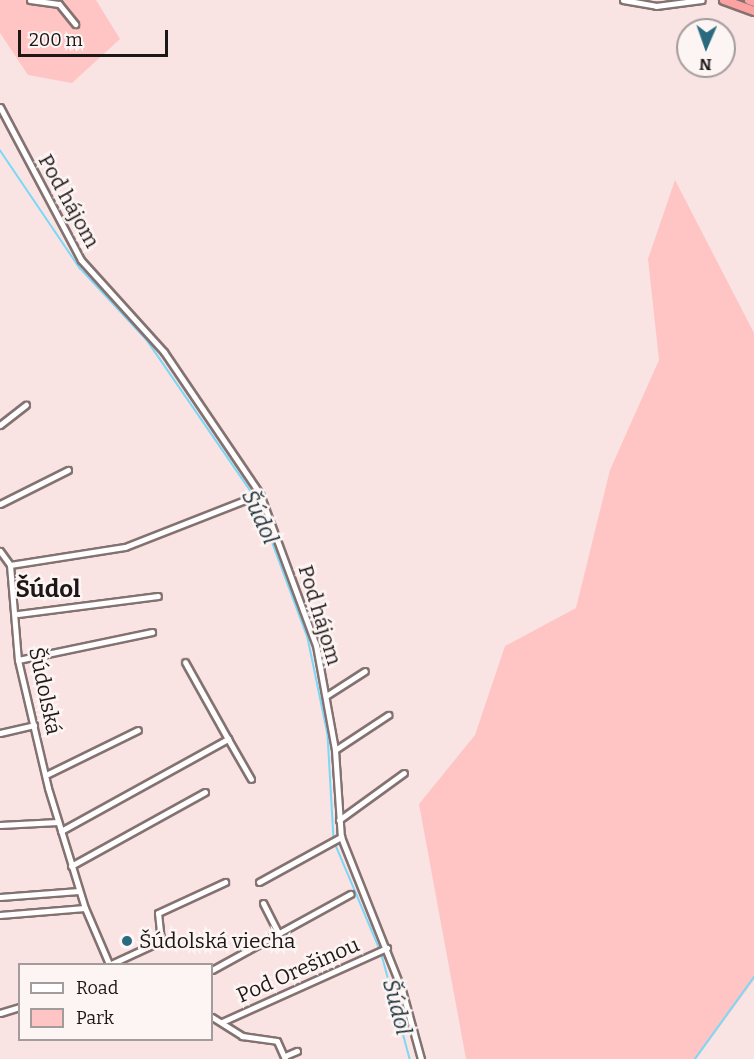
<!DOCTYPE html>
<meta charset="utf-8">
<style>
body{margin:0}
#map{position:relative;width:754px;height:1059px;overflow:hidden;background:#f9e4e3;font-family:Bitter,serif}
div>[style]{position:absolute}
.green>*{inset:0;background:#fec5c4}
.stream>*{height:1.5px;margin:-0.75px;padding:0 0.75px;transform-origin:0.75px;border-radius:0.75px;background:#7cd8f7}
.roads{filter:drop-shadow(2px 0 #847271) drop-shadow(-2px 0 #847271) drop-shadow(0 2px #847271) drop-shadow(0 -2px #847271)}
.minor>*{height:5px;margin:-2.5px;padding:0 2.5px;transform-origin:2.5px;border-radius:2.5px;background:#fff}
.highway>*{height:8px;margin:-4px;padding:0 4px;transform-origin:4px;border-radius:4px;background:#fca2a2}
.dots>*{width:16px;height:16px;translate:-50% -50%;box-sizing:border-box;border:3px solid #fdf5f4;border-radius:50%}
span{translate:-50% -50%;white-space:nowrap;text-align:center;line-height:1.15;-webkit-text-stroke:5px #fdf5f4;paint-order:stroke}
.street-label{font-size:21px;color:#1e1717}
.poi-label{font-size:21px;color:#1e1717}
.left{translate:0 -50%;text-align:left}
.water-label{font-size:22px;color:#20363e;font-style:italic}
.quarter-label{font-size:24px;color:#1e1717;font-weight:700}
.legend{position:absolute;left:18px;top:963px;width:195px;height:78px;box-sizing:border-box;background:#fdf5f4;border:2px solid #a49c9c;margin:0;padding:8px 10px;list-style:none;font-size:18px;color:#1e1717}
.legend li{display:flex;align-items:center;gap:12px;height:30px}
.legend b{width:30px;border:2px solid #a49c9c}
.north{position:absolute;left:676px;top:18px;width:60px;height:60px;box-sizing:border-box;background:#fdf5f4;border:2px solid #a49c9c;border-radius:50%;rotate:182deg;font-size:16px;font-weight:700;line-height:24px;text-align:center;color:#1e1717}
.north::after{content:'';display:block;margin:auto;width:21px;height:27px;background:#2a6a7e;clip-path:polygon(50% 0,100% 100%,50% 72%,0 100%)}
.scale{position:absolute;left:18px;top:30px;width:150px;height:27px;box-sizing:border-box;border:3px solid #1e1717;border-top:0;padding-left:8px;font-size:18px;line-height:21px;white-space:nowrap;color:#1e1717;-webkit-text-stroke:4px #fdf5f4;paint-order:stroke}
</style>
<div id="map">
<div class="green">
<div style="clip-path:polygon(0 0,96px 0,120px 39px,72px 83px,28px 75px,0 33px)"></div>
<div style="clip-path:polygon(675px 180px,754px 333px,754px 980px,696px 1059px,466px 1059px,419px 804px,475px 735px,505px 646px,576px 608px,610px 470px,659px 360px,648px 259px)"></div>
</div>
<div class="stream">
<div style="left:0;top:150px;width:143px;rotate:55.9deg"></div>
<div style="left:80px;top:268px;width:98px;rotate:47.1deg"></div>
<div style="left:147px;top:340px;width:187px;rotate:55.5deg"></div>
<div style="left:256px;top:498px;width:149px;rotate:69.6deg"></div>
<div style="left:308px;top:638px;width:99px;rotate:78.3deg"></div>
<div style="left:328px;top:735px;width:104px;rotate:86.7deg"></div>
<div style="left:335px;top:843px;width:113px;rotate:67.1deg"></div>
<div style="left:382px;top:955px;width:108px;rotate:74.9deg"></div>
<div style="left:695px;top:1059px;width:101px;rotate:-54.3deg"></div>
</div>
<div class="roads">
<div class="minor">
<div style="left:30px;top:0;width:29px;rotate:8deg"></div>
<div style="left:59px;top:4px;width:26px;rotate:51deg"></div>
<div style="left:623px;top:0;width:34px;rotate:10deg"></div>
<div style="left:656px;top:6px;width:46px;rotate:-7.4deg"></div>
<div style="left:0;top:107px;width:173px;rotate:62.1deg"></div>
<div style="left:81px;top:260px;width:124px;rotate:47.9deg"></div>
<div style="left:164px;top:352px;width:171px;rotate:55.9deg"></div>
<div style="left:260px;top:494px;width:161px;rotate:69.7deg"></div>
<div style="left:316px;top:645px;width:107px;rotate:79.7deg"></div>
<div style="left:335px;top:750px;width:87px;rotate:86.1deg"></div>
<div style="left:341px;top:837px;width:165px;rotate:68.3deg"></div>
<div style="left:402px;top:990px;width:72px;rotate:74.6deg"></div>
<div style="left:0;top:425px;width:33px;rotate:-38deg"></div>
<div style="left:0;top:504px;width:76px;rotate:-26.6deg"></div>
<div style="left:0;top:551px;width:17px;rotate:54deg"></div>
<div style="left:10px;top:565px;width:95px;rotate:85.2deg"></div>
<div style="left:18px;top:660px;width:131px;rotate:76.8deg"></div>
<div style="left:48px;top:788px;width:126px;rotate:72.9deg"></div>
<div style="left:85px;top:908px;width:61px;rotate:66.8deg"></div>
<div style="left:10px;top:565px;width:116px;rotate:-8.9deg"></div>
<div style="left:125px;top:547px;width:145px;rotate:-21.4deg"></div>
<div style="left:18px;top:614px;width:141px;rotate:-7.3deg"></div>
<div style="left:18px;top:660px;width:137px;rotate:-11.8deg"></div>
<div style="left:326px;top:696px;width:46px;rotate:-32.7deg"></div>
<div style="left:0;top:733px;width:35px;rotate:-13deg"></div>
<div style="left:228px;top:739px;width:46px;rotate:60.1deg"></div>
<div style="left:335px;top:750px;width:64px;rotate:-33.4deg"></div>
<div style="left:48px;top:774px;width:100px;rotate:-26.1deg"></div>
<div style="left:339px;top:820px;width:80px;rotate:-35.9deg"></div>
<div style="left:0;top:825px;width:58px;rotate:-3deg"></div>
<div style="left:61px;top:831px;width:191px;rotate:-28.9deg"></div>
<div style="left:228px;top:739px;width:88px;rotate:-119.2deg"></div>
<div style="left:71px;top:866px;width:153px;rotate:-28.9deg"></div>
<div style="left:259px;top:882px;width:94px;rotate:-28.8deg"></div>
<div style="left:0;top:897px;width:79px;rotate:-4.3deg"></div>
<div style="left:263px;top:903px;width:34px;rotate:63deg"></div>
<div style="left:0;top:915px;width:85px;rotate:-4.7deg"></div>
<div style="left:111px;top:964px;width:55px;rotate:-24.7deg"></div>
<div style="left:161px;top:941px;width:28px;rotate:-96deg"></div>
<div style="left:158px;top:913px;width:74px;rotate:-24.8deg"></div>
<div style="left:212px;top:970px;width:158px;rotate:-28.8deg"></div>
<div style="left:0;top:1013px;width:21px;rotate:-17deg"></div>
<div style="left:212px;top:1017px;width:36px;rotate:32deg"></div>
<div style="left:242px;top:1036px;width:35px;rotate:8deg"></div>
<div style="left:277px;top:1041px;width:20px;rotate:66deg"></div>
<div style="left:222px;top:1022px;width:181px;rotate:-24.2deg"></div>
<div style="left:285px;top:1056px;width:13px;rotate:-23deg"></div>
</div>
<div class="highway">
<div style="left:724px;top:0;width:32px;rotate:20deg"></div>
<div style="left:749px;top:0;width:5px;rotate:22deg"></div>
</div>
</div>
<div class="dots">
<div style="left:127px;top:941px;background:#2a6a7e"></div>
</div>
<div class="street-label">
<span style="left:69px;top:201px;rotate:61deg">Pod hájom</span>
<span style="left:320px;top:615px;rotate:73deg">Pod hájom</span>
<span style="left:45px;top:691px;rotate:78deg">Šúdolská</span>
<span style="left:298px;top:970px;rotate:-24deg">Pod Orešinou</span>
</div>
<div class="poi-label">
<span class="left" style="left:139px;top:941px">Šúdolská viecha</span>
</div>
<div class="water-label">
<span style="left:260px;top:517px;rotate:65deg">Šúdol</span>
<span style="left:397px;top:1007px;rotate:75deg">Šúdol</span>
</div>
<div class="quarter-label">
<span style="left:48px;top:590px">Šúdol</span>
</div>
<ul class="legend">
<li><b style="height:8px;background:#fff"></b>Road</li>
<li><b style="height:16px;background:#fec5c4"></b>Park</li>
</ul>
<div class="north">N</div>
<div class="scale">200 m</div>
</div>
